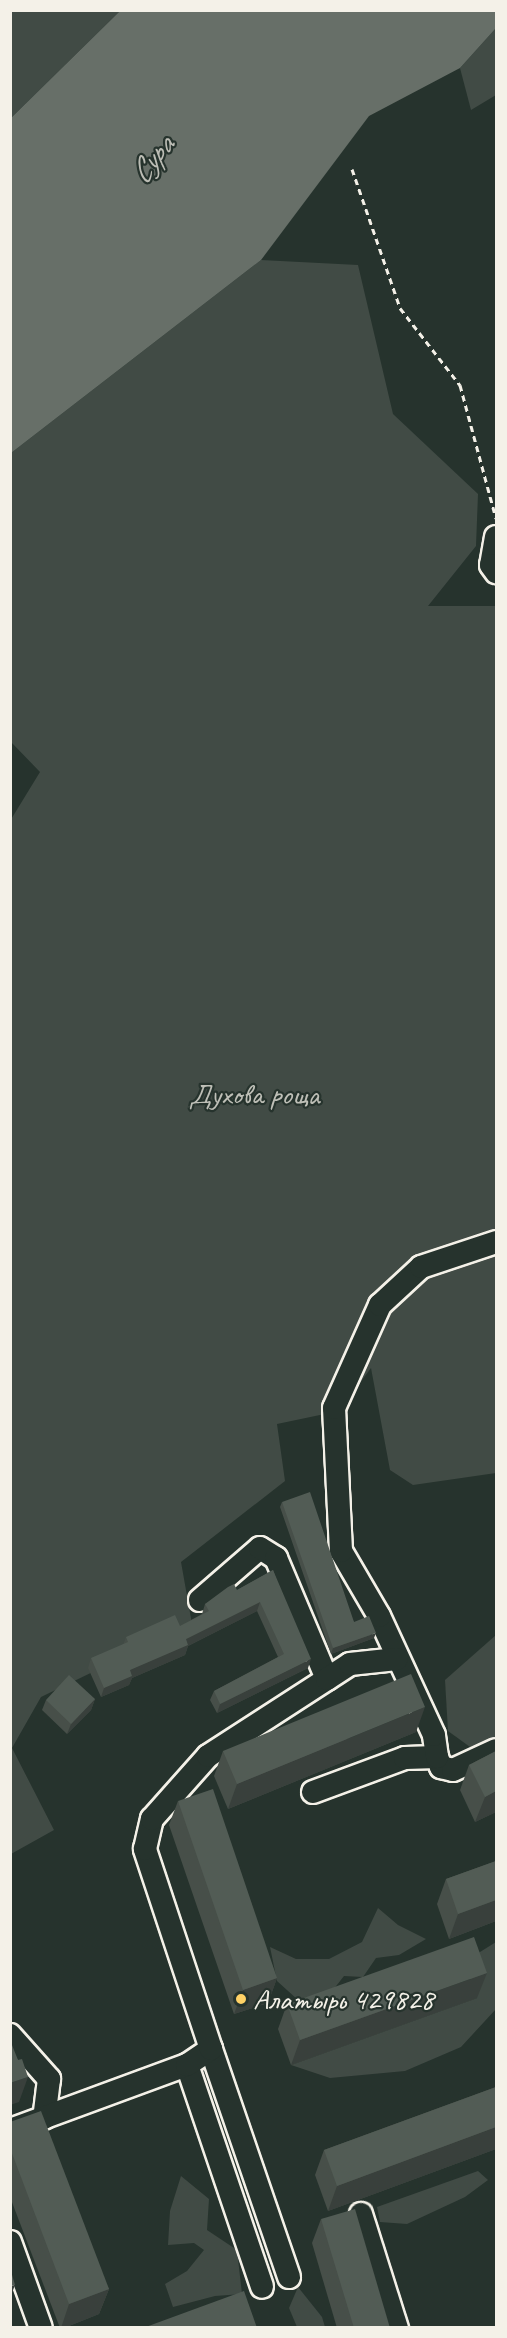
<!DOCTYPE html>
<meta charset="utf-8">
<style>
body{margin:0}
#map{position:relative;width:507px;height:2338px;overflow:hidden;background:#26332d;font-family:Caveat,sans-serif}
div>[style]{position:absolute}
.green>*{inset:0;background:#414b45}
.water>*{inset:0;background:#676f68}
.path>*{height:3px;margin-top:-1.5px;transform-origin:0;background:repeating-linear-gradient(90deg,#f4f1e8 0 6px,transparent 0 10.5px)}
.roads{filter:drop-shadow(2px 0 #f4f1e8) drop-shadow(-2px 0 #f4f1e8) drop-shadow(0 2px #f4f1e8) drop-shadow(0 -2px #f4f1e8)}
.minor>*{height:22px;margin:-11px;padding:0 11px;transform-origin:11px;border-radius:11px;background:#26332d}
.wall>*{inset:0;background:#474f49}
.shaded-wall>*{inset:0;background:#39403c}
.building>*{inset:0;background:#525c55}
.dots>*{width:16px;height:16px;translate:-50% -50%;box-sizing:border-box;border:3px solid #26332d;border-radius:50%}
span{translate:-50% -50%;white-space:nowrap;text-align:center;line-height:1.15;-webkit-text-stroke:4.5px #26332d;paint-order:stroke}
.park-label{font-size:30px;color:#bebfb7}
.poi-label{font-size:30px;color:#f4f1e8}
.left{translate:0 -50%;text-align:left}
.water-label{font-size:32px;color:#bcbdb5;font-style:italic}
.frame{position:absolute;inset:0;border:12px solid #f4f1e8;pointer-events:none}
</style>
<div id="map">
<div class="green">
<div style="clip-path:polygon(11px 11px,120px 11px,11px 118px)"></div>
<div style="clip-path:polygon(496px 28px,496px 95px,471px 110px,460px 68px)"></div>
<div style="clip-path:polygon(261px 260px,358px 265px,393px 414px,478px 494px,476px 546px,428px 606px,496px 606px,496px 1473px,413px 1485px,390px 1470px,371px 1368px,339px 1411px,277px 1424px,285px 1481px,181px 1562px,192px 1624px,41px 1697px,12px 1748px,54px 1830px,11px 1854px,10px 821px,40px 772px,11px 742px,11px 453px)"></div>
<div style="clip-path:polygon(496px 1635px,496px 1744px,477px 1752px,448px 1731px,445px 1680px)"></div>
<div style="clip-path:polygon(378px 1908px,398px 1925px,426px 1939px,399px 1955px,376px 1958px,363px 1977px,344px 1976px,333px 1990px,298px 2000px,277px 1981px,270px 1947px,296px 1959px,329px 1959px,362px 1942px)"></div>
<div style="clip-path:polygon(496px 1942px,496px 2009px,461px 2047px,405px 2071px,330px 2078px,291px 2065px,477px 1998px,464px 1962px)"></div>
<div style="clip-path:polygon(478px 2171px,488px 2180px,465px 2197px,407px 2224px,380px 2222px,377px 2207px)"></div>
<div style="clip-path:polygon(181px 2176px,209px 2199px,207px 2230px,237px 2250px,242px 2294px,215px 2296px,173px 2307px,165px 2284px,187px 2271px,204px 2250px,194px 2243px,168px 2245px,170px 2211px)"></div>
<div style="clip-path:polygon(298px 2287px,322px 2317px,325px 2327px,297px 2327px,289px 2308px)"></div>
</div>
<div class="water">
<div style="clip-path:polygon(120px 11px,496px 10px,496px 28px,460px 68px,369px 116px,261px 260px,11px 453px,11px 118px)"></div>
</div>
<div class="path">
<div style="left:352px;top:169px;width:147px;rotate:70.9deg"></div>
<div style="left:400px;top:308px;width:98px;rotate:52.1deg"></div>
<div style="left:460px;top:385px;width:138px;rotate:74.9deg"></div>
</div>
<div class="roads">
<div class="minor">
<div style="left:496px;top:537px;width:28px;rotate:100deg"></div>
<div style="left:491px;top:565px;width:9px;rotate:54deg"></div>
<div style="left:200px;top:1600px;width:79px;rotate:-40.9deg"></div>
<div style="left:260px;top:1548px;width:19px;rotate:32deg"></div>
<div style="left:276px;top:1558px;width:131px;rotate:67.1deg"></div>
<div style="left:437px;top:1757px;width:11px;rotate:68deg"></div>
<div style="left:441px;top:1767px;width:12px;rotate:14deg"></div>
<div style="left:453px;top:1770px;width:47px;rotate:-24.9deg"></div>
<div style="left:313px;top:1792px;width:98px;rotate:-20.3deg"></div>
<div style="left:405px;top:1758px;width:32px;rotate:-2deg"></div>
<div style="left:437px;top:1757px;width:22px;rotate:-98deg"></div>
<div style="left:434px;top:1735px;width:131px;rotate:-114.8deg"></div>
<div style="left:379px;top:1616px;width:75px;rotate:-120.3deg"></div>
<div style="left:341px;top:1551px;width:143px;rotate:-92.8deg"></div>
<div style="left:334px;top:1408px;width:113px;rotate:-65.9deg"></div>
<div style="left:380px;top:1305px;width:56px;rotate:-42.8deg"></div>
<div style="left:421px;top:1267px;width:79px;rotate:-18.4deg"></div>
<div style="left:10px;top:2035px;width:59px;rotate:48.4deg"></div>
<div style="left:49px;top:2079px;width:39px;rotate:97deg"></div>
<div style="left:211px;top:2049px;width:241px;rotate:71.1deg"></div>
<div style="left:187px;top:2065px;width:234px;rotate:71.3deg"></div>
<div style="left:10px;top:2130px;width:189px;rotate:-20.2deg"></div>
<div style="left:187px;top:2065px;width:29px;rotate:-34deg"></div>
<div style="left:211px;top:2049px;width:211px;rotate:-108.3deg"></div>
<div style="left:145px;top:1849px;width:31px;rotate:-77deg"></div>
<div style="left:152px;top:1819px;width:84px;rotate:-48.4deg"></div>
<div style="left:208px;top:1756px;width:142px;rotate:-32.9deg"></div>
<div style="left:327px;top:1679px;width:27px;rotate:-33deg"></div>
<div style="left:350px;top:1664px;width:47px;rotate:-6.1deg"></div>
<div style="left:361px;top:2214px;width:120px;rotate:72.5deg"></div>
<div style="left:10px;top:2242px;width:91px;rotate:70.2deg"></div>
</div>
</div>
<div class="wall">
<div style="clip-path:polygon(282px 1502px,354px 1622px,374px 1638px,331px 1654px,280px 1507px)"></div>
<div style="clip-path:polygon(273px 1570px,308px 1668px,217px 1713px,210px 1700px,214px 1691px,278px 1657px,257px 1611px,188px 1646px,185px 1655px,132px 1678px,129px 1685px,101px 1697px,88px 1668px,91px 1658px,123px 1645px,126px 1637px,180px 1626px,202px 1614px,205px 1604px,237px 1590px)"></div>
<div style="clip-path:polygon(95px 1699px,91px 1710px,67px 1734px,42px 1710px,46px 1700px)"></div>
<div style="clip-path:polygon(416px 1732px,228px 1809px,214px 1776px,223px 1751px)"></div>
<div style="clip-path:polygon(496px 1751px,496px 1812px,475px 1822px,460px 1790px,469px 1765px)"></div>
<div style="clip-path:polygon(178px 1801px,277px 1978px,268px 2003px,234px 2014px,169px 1825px)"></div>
<div style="clip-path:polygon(496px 1861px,496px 1921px,449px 1939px,437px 1904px,446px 1879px)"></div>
<div style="clip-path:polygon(477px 1998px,291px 2065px,278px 2029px,287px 2004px)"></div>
<div style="clip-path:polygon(496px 2087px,496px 2149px,328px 2211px,315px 2175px,324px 2150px)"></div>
<div style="clip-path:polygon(10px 2122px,109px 2289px,99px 2314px,64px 2328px,60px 2328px,10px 2197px)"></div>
<div style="clip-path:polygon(321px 2219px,390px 2328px,337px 2328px,312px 2243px)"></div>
</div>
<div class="shaded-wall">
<div style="clip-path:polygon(260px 1602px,257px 1611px,188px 1646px,185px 1655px,132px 1678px,129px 1685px,101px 1697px,104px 1688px,130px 1670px,186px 1639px)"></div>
<div style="clip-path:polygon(376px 1633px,374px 1638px,331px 1654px,333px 1648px)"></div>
<div style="clip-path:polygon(311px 1659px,308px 1668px,217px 1713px,220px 1704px)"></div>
<div style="clip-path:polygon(95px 1699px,91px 1710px,67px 1734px,71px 1724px)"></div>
<div style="clip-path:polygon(425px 1707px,416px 1732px,228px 1809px,237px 1784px)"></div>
<div style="clip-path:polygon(496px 1791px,496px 1812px,475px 1822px,485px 1797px)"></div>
<div style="clip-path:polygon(496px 1900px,496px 1921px,449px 1939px,458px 1914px)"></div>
<div style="clip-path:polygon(487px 1973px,477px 1998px,291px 2065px,300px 2040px)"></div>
<div style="clip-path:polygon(277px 1978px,268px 2003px,234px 2014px,243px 1990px)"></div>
<div style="clip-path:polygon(28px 2077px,19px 2102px,10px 2105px,10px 2083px)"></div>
<div style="clip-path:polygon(496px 2127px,496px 2149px,328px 2211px,337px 2186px)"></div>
<div style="clip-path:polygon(15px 2285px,10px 2298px,10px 2286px)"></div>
<div style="clip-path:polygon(109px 2289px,99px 2314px,64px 2328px,61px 2328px,69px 2304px)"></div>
</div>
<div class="building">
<div style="clip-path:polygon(310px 1492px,354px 1622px,369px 1616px,376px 1633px,333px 1648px,282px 1502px)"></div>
<div style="clip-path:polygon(273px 1570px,311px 1659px,220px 1704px,214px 1691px,284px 1654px,260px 1602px,186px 1639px,188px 1645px,130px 1670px,132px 1676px,104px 1688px,91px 1658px,128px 1642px,126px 1637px,175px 1615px,180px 1626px,209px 1611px,205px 1604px,228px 1587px,234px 1584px,237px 1590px)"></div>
<div style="clip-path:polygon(411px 1674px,425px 1707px,237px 1784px,223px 1751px)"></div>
<div style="clip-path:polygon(69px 1675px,95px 1699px,71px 1724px,46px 1700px)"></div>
<div style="clip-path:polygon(496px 1751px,496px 1791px,485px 1797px,469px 1765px)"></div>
<div style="clip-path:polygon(213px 1789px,277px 1978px,243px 1990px,178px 1801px)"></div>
<div style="clip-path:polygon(496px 1861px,496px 1900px,458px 1914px,446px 1879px)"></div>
<div style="clip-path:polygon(474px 1937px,487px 1973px,300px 2040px,287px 2004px)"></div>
<div style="clip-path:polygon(10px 2040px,18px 2060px,22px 2059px,28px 2077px,10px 2083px)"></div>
<div style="clip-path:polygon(496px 2087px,496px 2127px,337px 2186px,324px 2150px)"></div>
<div style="clip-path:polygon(41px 2111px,109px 2289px,69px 2304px,10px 2148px,10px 2122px)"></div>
<div style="clip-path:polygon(355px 2209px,390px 2328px,354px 2328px,321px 2219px)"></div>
<div style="clip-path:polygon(10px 2268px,15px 2285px,10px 2286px)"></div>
<div style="clip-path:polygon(244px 2291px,257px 2328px,143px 2328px)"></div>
</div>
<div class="dots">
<div style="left:241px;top:1999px;background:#ffd166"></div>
</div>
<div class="park-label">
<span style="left:254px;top:1094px">Духова роща</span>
</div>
<div class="poi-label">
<span class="left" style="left:253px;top:1999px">Алатырь 429828</span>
</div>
<div class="water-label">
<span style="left:152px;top:160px;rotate:-51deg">Сура</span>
</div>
<div class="frame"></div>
</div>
